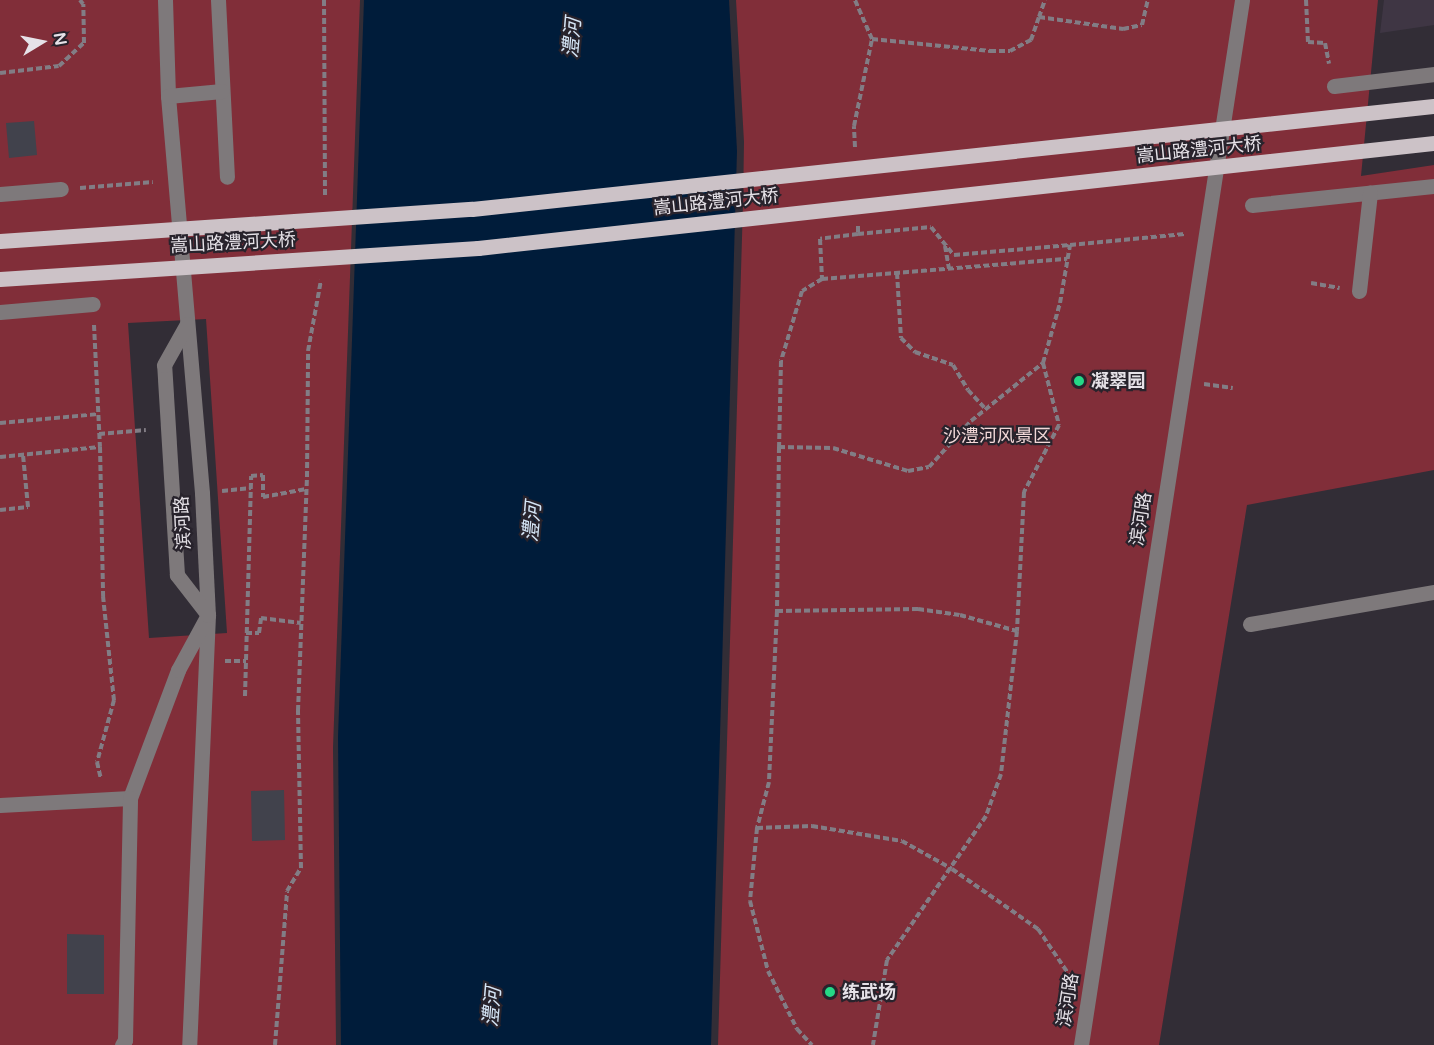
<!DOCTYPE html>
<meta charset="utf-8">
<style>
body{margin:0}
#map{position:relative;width:1434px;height:1045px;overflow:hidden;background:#322d36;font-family:"Varela Round","Noto Sans SC",sans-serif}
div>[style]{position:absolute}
.built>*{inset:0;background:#3f3644}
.green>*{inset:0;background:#812e39}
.water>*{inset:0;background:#001c3a}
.building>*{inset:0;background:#41424c}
.path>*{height:4px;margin-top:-2px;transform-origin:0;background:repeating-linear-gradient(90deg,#827d85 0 6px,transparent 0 9px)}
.minor>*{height:15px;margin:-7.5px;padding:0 7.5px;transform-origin:7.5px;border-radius:7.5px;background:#7e797b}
.major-bridge>*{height:15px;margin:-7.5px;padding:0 7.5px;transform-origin:7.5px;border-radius:7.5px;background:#ccc2c7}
.dots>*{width:16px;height:16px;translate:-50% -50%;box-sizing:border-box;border:3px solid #28232c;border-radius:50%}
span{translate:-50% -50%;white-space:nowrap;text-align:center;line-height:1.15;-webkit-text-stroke:4.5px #28232c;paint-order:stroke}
.street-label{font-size:18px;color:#e6e2e8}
.poi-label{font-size:18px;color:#e6e2e8;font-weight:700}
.left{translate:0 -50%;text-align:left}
.park-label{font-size:18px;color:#f2d8d8}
.water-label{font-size:20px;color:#d5e5f6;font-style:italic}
.north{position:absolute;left:12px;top:12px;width:60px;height:60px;-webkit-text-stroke:4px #28232c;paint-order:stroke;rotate:80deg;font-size:16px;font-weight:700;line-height:24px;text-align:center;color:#e6e2e8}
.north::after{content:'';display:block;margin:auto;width:21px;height:27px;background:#e6e2e8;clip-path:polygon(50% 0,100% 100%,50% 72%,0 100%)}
</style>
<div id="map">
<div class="built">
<div style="clip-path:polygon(1384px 0,1434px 0,1434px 25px,1380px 33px)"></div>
</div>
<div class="green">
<div style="clip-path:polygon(evenodd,0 0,360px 0,333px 748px,336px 1045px,0 1045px,0 0,206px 319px,227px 633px,149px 638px,128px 323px,206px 319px)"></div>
<div style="clip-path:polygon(736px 0,1378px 0,1361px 176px,1434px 165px,1434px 470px,1247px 505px,1159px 1045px,718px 1045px,743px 204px,744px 142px)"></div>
</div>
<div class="water">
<div style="clip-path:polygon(364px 0,729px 0,737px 151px,711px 1045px,341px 1045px,338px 737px)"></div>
</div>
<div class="building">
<div style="clip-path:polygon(34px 121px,37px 155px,9px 158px,6px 123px)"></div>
<div style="clip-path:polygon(284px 790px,285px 840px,252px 841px,251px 791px)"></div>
<div style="clip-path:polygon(67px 934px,104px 935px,104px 994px,67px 994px)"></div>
</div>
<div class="path">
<div style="left:324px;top:0;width:197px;rotate:89.7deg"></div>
<div style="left:1306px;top:0;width:42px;rotate:87.3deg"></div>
<div style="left:1308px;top:42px;width:17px;rotate:3deg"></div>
<div style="left:1325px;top:43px;width:21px;rotate:79deg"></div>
<div style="left:1039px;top:17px;width:18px;rotate:-71deg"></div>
<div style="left:872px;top:39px;width:119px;rotate:5.8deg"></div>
<div style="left:990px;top:51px;width:20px"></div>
<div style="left:1010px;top:51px;width:24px;rotate:-28deg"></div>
<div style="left:1031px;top:40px;width:24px;rotate:-71deg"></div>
<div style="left:1039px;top:17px;width:85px;rotate:8.1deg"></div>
<div style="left:1123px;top:29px;width:19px;rotate:-12deg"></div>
<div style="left:1142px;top:25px;width:26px;rotate:-77deg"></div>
<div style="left:0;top:73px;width:59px;rotate:-6.8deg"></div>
<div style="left:59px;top:66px;width:34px;rotate:-43deg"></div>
<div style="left:84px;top:43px;width:39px;rotate:-91deg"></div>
<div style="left:83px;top:4px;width:5px;rotate:-127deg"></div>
<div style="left:855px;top:147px;width:21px;rotate:-93deg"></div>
<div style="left:854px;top:126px;width:89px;rotate:-78.3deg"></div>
<div style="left:872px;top:39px;width:43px;rotate:-113.6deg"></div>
<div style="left:80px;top:188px;width:73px;rotate:-4.7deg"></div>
<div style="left:858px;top:226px;width:8px;rotate:90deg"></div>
<div style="left:858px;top:234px;width:38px;rotate:173deg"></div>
<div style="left:820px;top:239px;width:40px;rotate:87.1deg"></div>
<div style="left:822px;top:279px;width:23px;rotate:149deg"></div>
<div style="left:802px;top:291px;width:73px;rotate:106.7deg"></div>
<div style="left:781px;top:361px;width:86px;rotate:91.3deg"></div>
<div style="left:779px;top:447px;width:54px;rotate:1.1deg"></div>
<div style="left:833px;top:448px;width:78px;rotate:17deg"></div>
<div style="left:908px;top:471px;width:21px;rotate:-11deg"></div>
<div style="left:929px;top:467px;width:62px;rotate:-47.6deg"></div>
<div style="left:971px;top:421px;width:92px;rotate:-38.9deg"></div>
<div style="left:1043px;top:363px;width:64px;rotate:75.5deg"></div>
<div style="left:1059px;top:425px;width:76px;rotate:117.6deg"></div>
<div style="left:1024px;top:492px;width:139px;rotate:92.9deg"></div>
<div style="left:1017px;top:631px;width:144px;rotate:96.4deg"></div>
<div style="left:1001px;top:774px;width:45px;rotate:109.7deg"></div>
<div style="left:986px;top:816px;width:175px;rotate:124.5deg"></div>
<div style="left:887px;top:960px;width:86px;rotate:99.4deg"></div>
<div style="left:858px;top:234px;width:73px;rotate:-5.5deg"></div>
<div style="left:931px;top:227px;width:36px;rotate:51deg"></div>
<div style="left:954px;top:255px;width:116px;rotate:-4.9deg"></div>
<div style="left:945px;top:246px;width:23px;rotate:80deg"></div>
<div style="left:897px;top:273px;width:65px;rotate:86.5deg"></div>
<div style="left:901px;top:338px;width:20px;rotate:45deg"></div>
<div style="left:915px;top:352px;width:40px;rotate:18.9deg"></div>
<div style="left:953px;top:365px;width:29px;rotate:59deg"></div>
<div style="left:968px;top:390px;width:26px;rotate:47deg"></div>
<div style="left:822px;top:279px;width:246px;rotate:-4.7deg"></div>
<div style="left:1311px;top:283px;width:29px;rotate:10deg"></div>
<div style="left:94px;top:325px;width:122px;rotate:87.2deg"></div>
<div style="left:100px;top:447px;width:149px;rotate:88.8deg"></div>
<div style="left:103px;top:596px;width:105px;rotate:84deg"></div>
<div style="left:114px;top:700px;width:64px;rotate:105.3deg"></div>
<div style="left:97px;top:762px;width:17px;rotate:77deg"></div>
<div style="left:1043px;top:363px;width:62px;rotate:-74.2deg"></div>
<div style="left:1060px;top:303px;width:59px;rotate:-80.2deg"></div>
<div style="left:1070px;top:245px;width:115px;rotate:-5.5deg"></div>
<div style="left:1204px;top:384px;width:29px;rotate:8deg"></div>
<div style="left:0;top:423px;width:98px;rotate:-5.2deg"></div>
<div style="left:99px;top:434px;width:47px;rotate:-4.9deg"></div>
<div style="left:779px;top:447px;width:164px;rotate:90.7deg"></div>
<div style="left:777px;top:611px;width:171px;rotate:92.7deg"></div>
<div style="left:769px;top:782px;width:48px;rotate:104.6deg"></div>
<div style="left:757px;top:828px;width:73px;rotate:95.5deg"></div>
<div style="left:750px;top:901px;width:72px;rotate:75.6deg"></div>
<div style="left:768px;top:971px;width:65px;rotate:63.4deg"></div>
<div style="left:797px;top:1029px;width:22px;rotate:47deg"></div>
<div style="left:0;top:457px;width:100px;rotate:-5.7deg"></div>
<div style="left:222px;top:491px;width:29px;rotate:-6deg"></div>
<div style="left:0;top:510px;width:28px;rotate:-6deg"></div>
<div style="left:28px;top:507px;width:52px;rotate:-95.5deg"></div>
<div style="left:777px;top:611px;width:141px;rotate:-0.8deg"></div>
<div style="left:918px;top:609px;width:42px;rotate:8.1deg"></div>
<div style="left:960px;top:615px;width:59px;rotate:15.7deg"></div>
<div style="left:246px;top:633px;width:13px"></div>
<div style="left:259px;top:633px;width:15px;rotate:-82deg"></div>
<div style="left:261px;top:618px;width:40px;rotate:7.1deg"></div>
<div style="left:225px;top:661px;width:21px"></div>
<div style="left:245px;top:696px;width:220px;rotate:-88.4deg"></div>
<div style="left:251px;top:476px;width:12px;rotate:-5deg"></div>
<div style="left:263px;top:475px;width:22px;rotate:90deg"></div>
<div style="left:263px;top:497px;width:44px;rotate:-10.5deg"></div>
<div style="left:757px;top:828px;width:55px;rotate:-2.1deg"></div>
<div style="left:812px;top:826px;width:91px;rotate:9.5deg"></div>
<div style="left:902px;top:841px;width:57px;rotate:29.2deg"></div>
<div style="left:952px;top:869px;width:105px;rotate:34.9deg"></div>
<div style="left:1038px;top:929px;width:57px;rotate:55.8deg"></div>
<div style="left:275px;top:1045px;width:154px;rotate:-85.5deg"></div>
<div style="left:287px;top:891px;width:27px;rotate:-59deg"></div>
<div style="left:301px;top:868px;width:157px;rotate:-91.1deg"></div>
<div style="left:298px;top:711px;width:234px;rotate:-87.8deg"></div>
<div style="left:307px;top:477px;width:126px;rotate:-89.5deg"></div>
<div style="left:308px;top:351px;width:72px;rotate:-79.6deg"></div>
</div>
<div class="minor">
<div style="left:165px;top:0;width:96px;rotate:88.2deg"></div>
<div style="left:168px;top:96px;width:398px;rotate:85.1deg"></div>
<div style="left:202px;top:493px;width:122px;rotate:87.2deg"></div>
<div style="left:208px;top:615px;width:430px;rotate:92.5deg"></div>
<div style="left:218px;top:0;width:177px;rotate:87.1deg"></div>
<div style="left:1334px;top:86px;width:101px;rotate:-6.8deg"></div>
<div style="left:168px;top:96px;width:54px;rotate:-5.3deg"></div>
<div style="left:0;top:194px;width:61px;rotate:-4.7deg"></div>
<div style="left:1252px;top:205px;width:183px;rotate:-6deg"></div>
<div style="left:1359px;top:291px;width:99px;rotate:-83.6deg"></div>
<div style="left:0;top:312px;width:93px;rotate:-4.9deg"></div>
<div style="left:1250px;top:624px;width:187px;rotate:-9.9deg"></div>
<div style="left:0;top:805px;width:130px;rotate:-3.1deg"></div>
<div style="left:130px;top:798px;width:137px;rotate:-69.4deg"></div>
<div style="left:178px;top:670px;width:63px;rotate:-61.4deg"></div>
<div style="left:208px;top:615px;width:51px;rotate:-127.8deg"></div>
<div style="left:177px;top:575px;width:210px;rotate:-93.5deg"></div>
<div style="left:164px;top:365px;width:47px;rotate:-60.7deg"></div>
<div style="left:122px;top:1045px;width:6px;rotate:-59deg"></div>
<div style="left:125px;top:1040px;width:242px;rotate:-88.8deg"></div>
<div style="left:1081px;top:1045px;width:1057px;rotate:-81.24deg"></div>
</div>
<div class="major-bridge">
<div style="left:0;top:241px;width:473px;rotate:-3.9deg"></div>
<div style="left:472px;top:209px;width:967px;rotate:-6.11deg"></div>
<div style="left:0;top:279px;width:479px;rotate:-3.7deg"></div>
<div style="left:478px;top:248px;width:962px;rotate:-6.27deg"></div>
</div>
<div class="dots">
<div style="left:1079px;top:381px;background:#25d886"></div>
<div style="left:830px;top:992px;background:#25d886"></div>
</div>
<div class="street-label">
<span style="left:1199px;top:150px;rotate:-6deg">嵩山路澧河大桥</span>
<span style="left:716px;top:202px;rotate:-6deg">嵩山路澧河大桥</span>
<span style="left:233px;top:243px;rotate:-3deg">嵩山路澧河大桥</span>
<span style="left:1141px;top:519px;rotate:-81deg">滨河路</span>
<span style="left:183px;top:523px;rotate:-93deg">滨河路</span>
<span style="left:1068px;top:1000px;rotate:-81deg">滨河路</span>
</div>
<div class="poi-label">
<span class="left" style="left:1091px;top:381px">凝翠园</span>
<span class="left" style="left:842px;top:992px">练武场</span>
</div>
<div class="park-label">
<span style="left:997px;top:436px">沙澧河风景区</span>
</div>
<div class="water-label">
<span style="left:573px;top:38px;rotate:-85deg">澧河</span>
<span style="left:533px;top:522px;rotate:-85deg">澧河</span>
<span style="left:493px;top:1007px;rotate:-85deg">澧河</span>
</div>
<div class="north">N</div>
</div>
